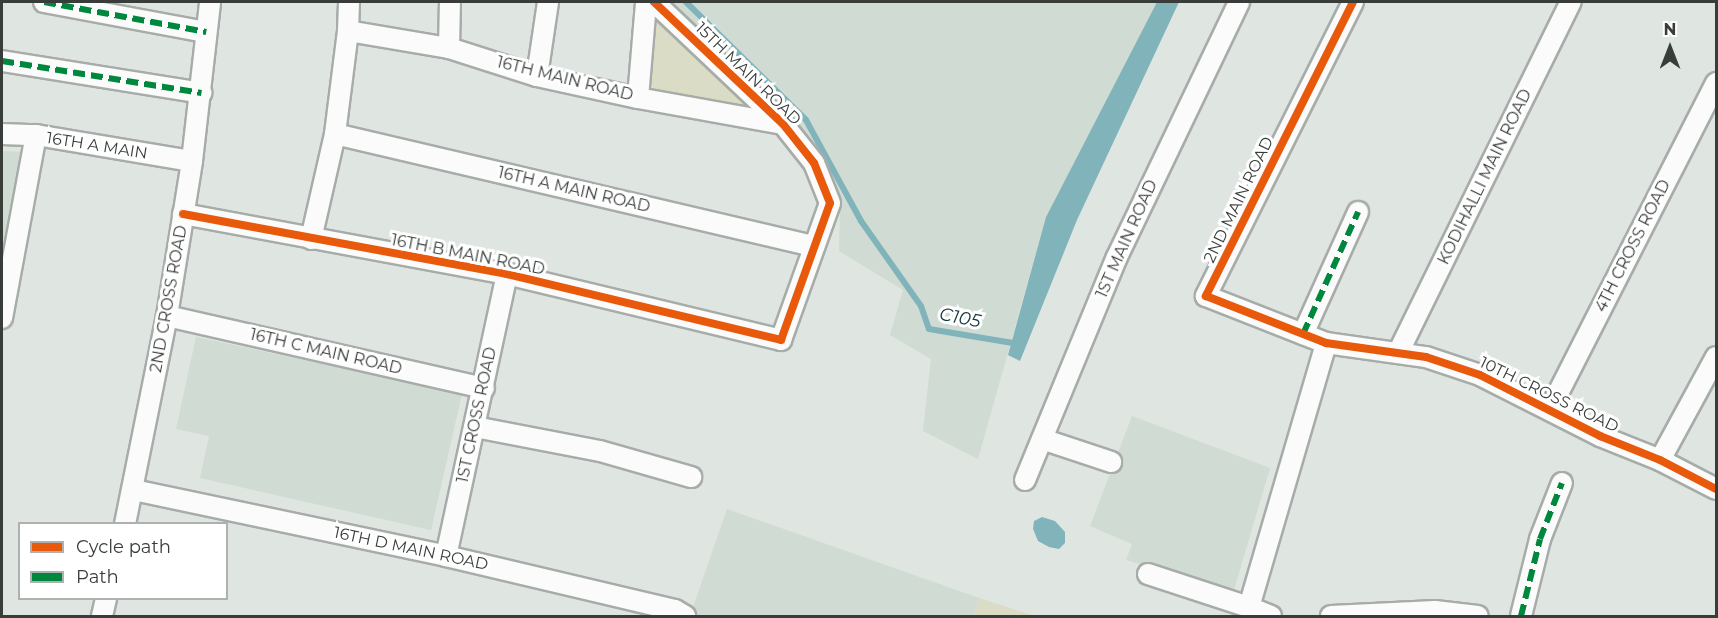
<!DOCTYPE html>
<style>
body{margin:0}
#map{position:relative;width:1718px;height:618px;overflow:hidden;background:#dfe5e1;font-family:Montserrat,sans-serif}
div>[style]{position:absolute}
.built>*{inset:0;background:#cfdbd3}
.green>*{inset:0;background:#dbdcc6}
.water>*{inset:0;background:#81b4ba}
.stream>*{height:6px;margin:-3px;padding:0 3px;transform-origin:3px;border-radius:3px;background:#81b4ba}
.roads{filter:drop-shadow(2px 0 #a7aca9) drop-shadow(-2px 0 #a7aca9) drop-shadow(0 2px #a7aca9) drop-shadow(0 -2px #a7aca9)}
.minor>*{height:20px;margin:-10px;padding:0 10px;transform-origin:10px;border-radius:10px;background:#fafbfa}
.quiet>*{height:6px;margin-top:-3px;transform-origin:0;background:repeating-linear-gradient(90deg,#00873e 0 12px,transparent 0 18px)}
.cycleway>*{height:8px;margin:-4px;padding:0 4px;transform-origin:4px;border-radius:4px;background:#e8590c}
span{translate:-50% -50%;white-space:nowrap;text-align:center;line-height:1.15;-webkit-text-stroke:6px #fff;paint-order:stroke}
.street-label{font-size:16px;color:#383d3a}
.water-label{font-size:18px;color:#13363c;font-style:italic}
.frame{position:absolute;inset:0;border:3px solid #383d3a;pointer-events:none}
.legend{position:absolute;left:18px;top:522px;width:210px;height:78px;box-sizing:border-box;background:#fff;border:2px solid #afb1b0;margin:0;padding:8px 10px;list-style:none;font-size:18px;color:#383d3a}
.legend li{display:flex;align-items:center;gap:12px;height:30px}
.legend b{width:30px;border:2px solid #afb1b0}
.north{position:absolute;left:1640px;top:18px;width:60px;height:60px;-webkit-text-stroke:4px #fff;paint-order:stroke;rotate:0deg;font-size:16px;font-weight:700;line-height:24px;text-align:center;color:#383d3a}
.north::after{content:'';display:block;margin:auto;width:21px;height:27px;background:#383d3a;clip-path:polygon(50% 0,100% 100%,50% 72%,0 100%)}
</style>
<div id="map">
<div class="built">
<div style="clip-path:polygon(669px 2px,1157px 2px,1046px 217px,978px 459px,923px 431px,931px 359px,890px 335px,903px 290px,839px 251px,840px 205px,829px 175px,795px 122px)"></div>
<div style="clip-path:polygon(2px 151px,24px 152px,2px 274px)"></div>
<div style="clip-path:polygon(196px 337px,462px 394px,431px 530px,200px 478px,209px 436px,176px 429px)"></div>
<div style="clip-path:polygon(1132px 416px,1270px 468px,1234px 590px,1126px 560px,1132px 544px,1090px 526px)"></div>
<div style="clip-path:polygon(727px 509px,979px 598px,974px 616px,698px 616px,691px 613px)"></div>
</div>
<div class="green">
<div style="clip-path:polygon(652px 13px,768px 122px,645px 95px)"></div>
<div style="clip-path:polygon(979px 598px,1035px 616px,974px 616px)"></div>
</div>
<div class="water">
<div style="clip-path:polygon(1157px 2px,1179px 2px,1077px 220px,1020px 361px,1008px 355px,1046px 217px)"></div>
<div style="clip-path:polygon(1042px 517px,1055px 521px,1065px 532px,1065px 543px,1059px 549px,1049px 547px,1038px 541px,1033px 529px,1034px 521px)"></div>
</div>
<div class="stream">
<div style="left:686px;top:2px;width:168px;rotate:44.5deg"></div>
<div style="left:806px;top:120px;width:115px;rotate:61.4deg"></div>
<div style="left:861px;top:221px;width:104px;rotate:54.8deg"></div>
<div style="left:921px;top:306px;width:24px;rotate:71deg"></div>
<div style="left:929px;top:329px;width:91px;rotate:9.5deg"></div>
</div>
<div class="roads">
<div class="minor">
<div style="left:44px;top:2px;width:165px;rotate:10.5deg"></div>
<div style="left:1353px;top:2px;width:329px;rotate:116.6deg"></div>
<div style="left:1206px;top:296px;width:129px;rotate:21.4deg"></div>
<div style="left:1326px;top:343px;width:101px;rotate:8deg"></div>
<div style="left:1426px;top:357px;width:57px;rotate:18.4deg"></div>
<div style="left:1480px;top:375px;width:135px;rotate:26.9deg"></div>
<div style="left:1600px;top:436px;width:65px;rotate:21.8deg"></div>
<div style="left:1660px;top:460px;width:63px;rotate:27.4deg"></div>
<div style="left:348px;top:31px;width:102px;rotate:9.6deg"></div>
<div style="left:449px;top:48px;width:92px;rotate:17.7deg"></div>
<div style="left:537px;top:76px;width:103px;rotate:12.3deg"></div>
<div style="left:638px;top:98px;width:147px;rotate:10.2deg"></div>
<div style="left:449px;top:48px;width:46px;rotate:-88.8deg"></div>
<div style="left:2px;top:61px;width:202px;rotate:9.1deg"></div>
<div style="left:537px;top:76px;width:75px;rotate:-81.5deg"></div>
<div style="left:638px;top:98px;width:96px;rotate:-85.2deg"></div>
<div style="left:2px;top:134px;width:34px;rotate:2deg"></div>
<div style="left:36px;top:135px;width:158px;rotate:9.5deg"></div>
<div style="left:335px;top:134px;width:492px;rotate:13.2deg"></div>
<div style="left:183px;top:214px;width:330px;rotate:10.5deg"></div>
<div style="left:507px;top:274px;width:282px;rotate:13.5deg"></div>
<div style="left:781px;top:340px;width:145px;rotate:-70.3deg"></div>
<div style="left:830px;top:203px;width:43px;rotate:-111.8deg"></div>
<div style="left:814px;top:163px;width:50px;rotate:-128.5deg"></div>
<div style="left:783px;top:124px;width:178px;rotate:-136.6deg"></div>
<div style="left:311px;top:239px;width:108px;rotate:-77.1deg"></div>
<div style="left:335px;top:134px;width:104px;rotate:-82.8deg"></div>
<div style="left:348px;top:31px;width:29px;rotate:-88deg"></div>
<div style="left:167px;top:316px;width:325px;rotate:12.8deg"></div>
<div style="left:2px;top:318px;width:186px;rotate:-79.5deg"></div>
<div style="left:1303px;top:334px;width:134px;rotate:-65.7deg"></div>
<div style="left:1398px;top:353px;width:391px;rotate:-63.8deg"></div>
<div style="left:1550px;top:409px;width:366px;rotate:-63deg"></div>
<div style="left:475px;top:427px;width:127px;rotate:10.9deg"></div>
<div style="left:600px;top:451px;width:95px;rotate:15.9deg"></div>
<div style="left:1042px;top:439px;width:73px;rotate:18.4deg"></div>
<div style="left:1660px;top:460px;width:117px;rotate:-61.5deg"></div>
<div style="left:1025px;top:480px;width:241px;rotate:-67.6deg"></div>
<div style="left:1117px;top:257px;width:283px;rotate:-64.4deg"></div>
<div style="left:134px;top:490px;width:319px;rotate:11.9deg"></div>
<div style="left:446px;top:556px;width:235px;rotate:13.3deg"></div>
<div style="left:675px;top:610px;width:12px;rotate:31deg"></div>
<div style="left:125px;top:524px;width:212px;rotate:-78.6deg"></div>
<div style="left:167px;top:316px;width:157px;rotate:-80.8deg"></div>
<div style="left:192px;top:161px;width:160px;rotate:-83.5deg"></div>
<div style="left:446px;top:556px;width:289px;rotate:-77.8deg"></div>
<div style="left:1148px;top:574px;width:106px;rotate:18.1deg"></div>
<div style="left:102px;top:616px;width:18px;rotate:-77deg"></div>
<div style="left:1271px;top:616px;width:24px;rotate:-158deg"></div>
<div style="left:1249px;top:607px;width:275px;rotate:-73.7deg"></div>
<div style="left:1331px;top:616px;width:104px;rotate:-2.8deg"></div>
<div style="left:1435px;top:611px;width:43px;rotate:6.6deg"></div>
<div style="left:1521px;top:616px;width:79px;rotate:-76.1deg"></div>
<div style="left:1540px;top:539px;width:60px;rotate:-68.6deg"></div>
</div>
</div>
<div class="quiet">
<div style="left:44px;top:2px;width:165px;rotate:10.5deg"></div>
<div style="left:2px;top:61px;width:202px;rotate:9.1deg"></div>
<div style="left:1303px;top:334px;width:134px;rotate:-65.7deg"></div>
<div style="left:1521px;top:616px;width:79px;rotate:-76.1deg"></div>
<div style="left:1540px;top:539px;width:60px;rotate:-68.6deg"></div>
</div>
<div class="cycleway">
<div style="left:1353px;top:2px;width:329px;rotate:116.6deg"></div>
<div style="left:1206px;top:296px;width:129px;rotate:21.4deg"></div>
<div style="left:1326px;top:343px;width:101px;rotate:8deg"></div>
<div style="left:1426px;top:357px;width:57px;rotate:18.4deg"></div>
<div style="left:1480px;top:375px;width:135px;rotate:26.9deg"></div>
<div style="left:1600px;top:436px;width:65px;rotate:21.8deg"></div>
<div style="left:1660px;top:460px;width:63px;rotate:27.4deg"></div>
<div style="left:183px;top:214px;width:330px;rotate:10.5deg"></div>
<div style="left:507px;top:274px;width:282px;rotate:13.5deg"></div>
<div style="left:781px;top:340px;width:145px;rotate:-70.3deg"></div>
<div style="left:830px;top:203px;width:43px;rotate:-111.8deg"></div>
<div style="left:814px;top:163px;width:50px;rotate:-128.5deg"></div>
<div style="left:783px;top:124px;width:178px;rotate:-136.6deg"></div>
</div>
<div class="street-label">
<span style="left:748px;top:74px;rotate:44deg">15TH MAIN ROAD</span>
<span style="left:565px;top:79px;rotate:14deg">16TH MAIN ROAD</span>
<span style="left:97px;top:146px;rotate:9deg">16TH A MAIN</span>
<span style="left:1485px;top:177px;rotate:-64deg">KODIHALLI MAIN ROAD</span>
<span style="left:574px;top:190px;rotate:13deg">16TH A MAIN ROAD</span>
<span style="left:1239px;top:200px;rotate:-64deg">2ND MAIN ROAD</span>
<span style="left:1127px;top:239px;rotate:-66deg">1ST MAIN ROAD</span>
<span style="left:1633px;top:246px;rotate:-63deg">4TH CROSS ROAD</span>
<span style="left:468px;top:255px;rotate:11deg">16TH B MAIN ROAD</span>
<span style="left:169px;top:299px;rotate:-80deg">2ND CROSS ROAD</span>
<span style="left:326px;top:352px;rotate:13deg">16TH C MAIN ROAD</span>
<span style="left:1549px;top:395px;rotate:26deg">10TH CROSS ROAD</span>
<span style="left:477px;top:415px;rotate:-78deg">1ST CROSS ROAD</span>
<span style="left:411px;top:549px;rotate:12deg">16TH D MAIN ROAD</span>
</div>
<div class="water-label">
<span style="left:960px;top:318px;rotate:11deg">C105</span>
</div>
<div class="frame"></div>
<ul class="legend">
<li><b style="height:8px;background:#e8590c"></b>Cycle path</li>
<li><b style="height:8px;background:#00873e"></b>Path</li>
</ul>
<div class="north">N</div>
</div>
